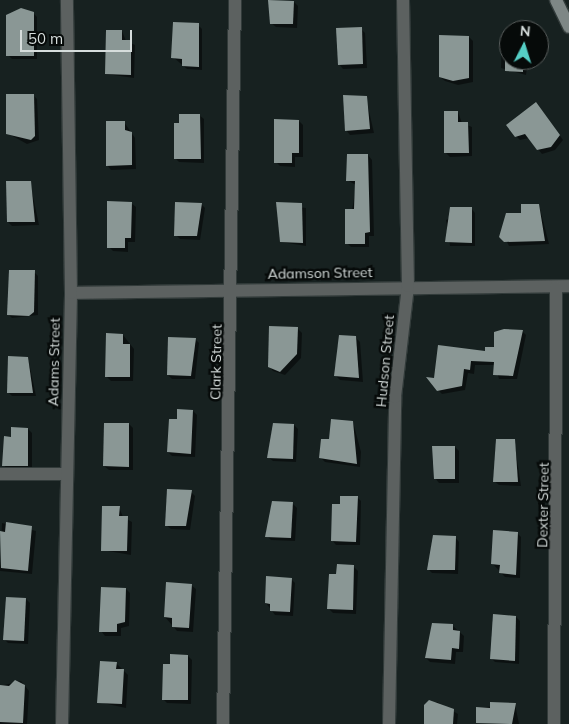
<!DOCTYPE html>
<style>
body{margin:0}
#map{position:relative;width:569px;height:724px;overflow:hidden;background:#172120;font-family:Mulish,sans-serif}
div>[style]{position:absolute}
.shadow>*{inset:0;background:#0007}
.building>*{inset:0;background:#8a9795}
.roads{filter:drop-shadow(1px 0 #323b3a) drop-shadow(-1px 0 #323b3a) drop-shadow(0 1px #323b3a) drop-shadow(0 -1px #323b3a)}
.minor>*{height:12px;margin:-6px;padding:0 6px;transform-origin:6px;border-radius:6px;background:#5c6160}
.secondary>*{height:12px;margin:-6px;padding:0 6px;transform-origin:6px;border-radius:6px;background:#7e8786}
span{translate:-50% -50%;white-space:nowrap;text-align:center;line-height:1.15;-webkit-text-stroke:5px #060a09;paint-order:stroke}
.street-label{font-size:14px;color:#d6dddc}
.north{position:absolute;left:499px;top:20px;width:50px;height:50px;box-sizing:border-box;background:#060a09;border:1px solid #595e5d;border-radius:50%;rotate:5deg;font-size:14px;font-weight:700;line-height:20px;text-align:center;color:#d6dddc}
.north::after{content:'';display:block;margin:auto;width:18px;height:22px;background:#55cec5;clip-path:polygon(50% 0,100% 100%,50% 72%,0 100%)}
.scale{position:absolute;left:20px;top:30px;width:112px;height:22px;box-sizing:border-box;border:2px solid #d6dddc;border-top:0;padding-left:6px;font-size:15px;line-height:18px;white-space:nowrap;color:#d6dddc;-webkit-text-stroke:4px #060a09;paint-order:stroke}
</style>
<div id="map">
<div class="shadow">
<div style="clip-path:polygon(294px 2px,298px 6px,297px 28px,276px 27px,271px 23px)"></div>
<div style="clip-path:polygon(33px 13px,37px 17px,37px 59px,12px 59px,8px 55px)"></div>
<div style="clip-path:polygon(198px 25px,202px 29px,202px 70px,187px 69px,173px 57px)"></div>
<div style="clip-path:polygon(361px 29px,365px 33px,367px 68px,343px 69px,339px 64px)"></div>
<div style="clip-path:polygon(122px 31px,126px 41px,135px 45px,134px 78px,106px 74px)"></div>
<div style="clip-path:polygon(502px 33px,509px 33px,509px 60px,528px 60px,526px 75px,501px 68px)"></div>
<div style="clip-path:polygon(469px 37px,473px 41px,473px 82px,458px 85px,445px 81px,440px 77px)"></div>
<div style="clip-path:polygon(33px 95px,37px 99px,39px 140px,27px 144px,7px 133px)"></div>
<div style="clip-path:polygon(366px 98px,374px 133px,350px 135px,346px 130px)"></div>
<div style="clip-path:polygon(540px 108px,563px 140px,555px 150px,542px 154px,529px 138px,520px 140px,516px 136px)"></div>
<div style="clip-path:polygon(458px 112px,462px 123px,472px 127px,472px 156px,450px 157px,446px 153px)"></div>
<div style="clip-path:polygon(199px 115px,204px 119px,204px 163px,179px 162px,175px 158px,180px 124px)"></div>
<div style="clip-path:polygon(299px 121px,303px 125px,303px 157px,295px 157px,295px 167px,280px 166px,276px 162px)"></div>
<div style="clip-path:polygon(124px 122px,135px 138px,136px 169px,111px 170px,107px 165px)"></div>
<div style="clip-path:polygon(368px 155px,372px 160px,374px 236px,369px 236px,369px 247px,351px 247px,347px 243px,356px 185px,347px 180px)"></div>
<div style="clip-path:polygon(30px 182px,39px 225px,12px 226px,8px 222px)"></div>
<div style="clip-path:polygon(131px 203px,136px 207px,135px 242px,128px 242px,128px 252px,113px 251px,109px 247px)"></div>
<div style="clip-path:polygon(201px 204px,205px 208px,200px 240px,180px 239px,176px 235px)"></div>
<div style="clip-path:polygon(278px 204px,306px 208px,306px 246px,281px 242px)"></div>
<div style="clip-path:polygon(539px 205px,549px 244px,509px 246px,501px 230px)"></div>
<div style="clip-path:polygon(471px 208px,475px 213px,475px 246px,450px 246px,446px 220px)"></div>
<div style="clip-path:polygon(34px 272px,38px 276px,38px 315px,12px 318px,8px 314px)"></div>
<div style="clip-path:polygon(298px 329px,302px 333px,301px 358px,285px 375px,273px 371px,269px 366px)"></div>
<div style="clip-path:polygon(522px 331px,526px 335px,517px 379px,499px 379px,495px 365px,475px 365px,474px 374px,468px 373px,465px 390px,442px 394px,438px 390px,435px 379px)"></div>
<div style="clip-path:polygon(123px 335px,134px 349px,133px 381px,111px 381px,107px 377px)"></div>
<div style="clip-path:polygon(356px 338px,360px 342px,363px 382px,340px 380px,336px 376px)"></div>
<div style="clip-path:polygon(195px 339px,199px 343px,195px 379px,172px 379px,168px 375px)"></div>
<div style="clip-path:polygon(28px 358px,36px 396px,12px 396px,8px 392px)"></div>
<div style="clip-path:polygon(193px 411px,197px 415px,195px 457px,172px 456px,168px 452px,178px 421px)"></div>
<div style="clip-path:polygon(353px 422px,361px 452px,360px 467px,325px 462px,321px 458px,330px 441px)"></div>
<div style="clip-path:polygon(129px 424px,133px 428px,133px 470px,109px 470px,104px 466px)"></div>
<div style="clip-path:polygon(294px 425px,298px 429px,296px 462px,273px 461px,268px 457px)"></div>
<div style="clip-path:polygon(28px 429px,32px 433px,32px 470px,8px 470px,4px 465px,12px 438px)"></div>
<div style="clip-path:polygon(514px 440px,521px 486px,499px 485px,494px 481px)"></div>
<div style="clip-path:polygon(455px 447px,459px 451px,459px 483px,439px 483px,435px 478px)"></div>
<div style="clip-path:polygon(191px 492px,195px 496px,190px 530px,171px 529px,166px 525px)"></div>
<div style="clip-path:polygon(357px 497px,361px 501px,360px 545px,336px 545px,332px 540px,341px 506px)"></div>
<div style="clip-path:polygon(292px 503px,297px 508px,295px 541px,271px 540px,267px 536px)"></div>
<div style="clip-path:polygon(119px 507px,123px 517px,132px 522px,131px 555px,102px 550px)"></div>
<div style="clip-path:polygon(2px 523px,36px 531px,32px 574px,0 571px)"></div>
<div style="clip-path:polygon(517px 533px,521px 537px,520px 578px,505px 577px,492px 563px)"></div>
<div style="clip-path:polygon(455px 537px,459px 542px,458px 574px,432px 573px,428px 569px)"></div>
<div style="clip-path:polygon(353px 566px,358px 571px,356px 614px,333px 613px,328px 608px,337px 576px)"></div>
<div style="clip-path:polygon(291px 579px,295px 583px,293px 616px,275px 615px,266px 603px)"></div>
<div style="clip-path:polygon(191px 585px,196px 589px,193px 632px,177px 631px,165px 617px)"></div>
<div style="clip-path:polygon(126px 589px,130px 593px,129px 626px,121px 628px,121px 636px,105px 636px,101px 631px)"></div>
<div style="clip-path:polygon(26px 599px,30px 603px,28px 644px,8px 643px,4px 639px)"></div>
<div style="clip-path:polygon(516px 617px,520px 621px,519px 664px,495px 662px,491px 658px)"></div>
<div style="clip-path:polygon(453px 626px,464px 636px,463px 652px,456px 652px,455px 664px,430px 662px,426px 658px)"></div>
<div style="clip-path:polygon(188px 656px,192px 660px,191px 704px,167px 703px,163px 699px,171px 666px)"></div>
<div style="clip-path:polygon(116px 663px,128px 675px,126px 708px,98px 702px)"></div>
<div style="clip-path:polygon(21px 681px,29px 691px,27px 724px,0 724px,0 686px)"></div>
<div style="clip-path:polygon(437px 702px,458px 714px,457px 724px,425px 724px,425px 706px)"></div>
<div style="clip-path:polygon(515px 704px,519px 724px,477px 723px,477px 708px)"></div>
</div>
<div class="building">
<div style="clip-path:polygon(268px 0,294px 1px,293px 24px,270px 24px)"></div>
<div style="clip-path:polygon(21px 8px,34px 12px,34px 56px,6px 56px,6px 15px)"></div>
<div style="clip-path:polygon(173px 22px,199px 23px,199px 67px,182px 66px,182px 59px,171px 58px)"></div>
<div style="clip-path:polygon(362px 27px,363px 64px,338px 65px,336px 28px)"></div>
<div style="clip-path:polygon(106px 30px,122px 30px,122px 40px,131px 40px,131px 75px,105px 74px)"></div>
<div style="clip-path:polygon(439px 35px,469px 36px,469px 78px,453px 81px,439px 77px)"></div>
<div style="clip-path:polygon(505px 60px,523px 60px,523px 72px,505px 71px)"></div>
<div style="clip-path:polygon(6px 94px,34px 94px,35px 136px,31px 140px,6px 134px)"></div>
<div style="clip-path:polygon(343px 95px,367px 96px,370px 129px,345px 131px)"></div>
<div style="clip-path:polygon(536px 102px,560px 135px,551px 147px,537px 150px,525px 134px,515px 137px,506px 125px)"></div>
<div style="clip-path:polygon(444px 111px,458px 111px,458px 122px,468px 122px,469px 153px,444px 153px)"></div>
<div style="clip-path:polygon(179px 114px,200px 114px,201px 159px,174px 159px,174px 123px,179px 123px)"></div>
<div style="clip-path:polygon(274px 119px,299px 120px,299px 153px,292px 153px,292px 163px,274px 163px)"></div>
<div style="clip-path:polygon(106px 121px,125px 121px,125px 130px,132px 132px,132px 165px,106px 166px)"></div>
<div style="clip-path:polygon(347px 154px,368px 154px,370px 232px,365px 233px,365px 244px,345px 244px,345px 209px,354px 209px,355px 181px,346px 181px)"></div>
<div style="clip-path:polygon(6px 181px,31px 181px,35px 222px,7px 222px)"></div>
<div style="clip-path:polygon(107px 201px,132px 202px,131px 238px,125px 238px,125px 248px,107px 248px)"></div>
<div style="clip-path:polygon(175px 202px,202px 203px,197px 236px,174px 236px)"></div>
<div style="clip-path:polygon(276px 202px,302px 203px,303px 243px,280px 242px)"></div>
<div style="clip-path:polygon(521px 204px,539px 204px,545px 241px,504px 242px,499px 237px,506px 213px,521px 213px)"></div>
<div style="clip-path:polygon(450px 207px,472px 207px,472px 243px,445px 242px)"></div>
<div style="clip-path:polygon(9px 270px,35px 270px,34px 312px,29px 316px,7px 315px)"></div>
<div style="clip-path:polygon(269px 326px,298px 327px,297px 354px,280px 372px,268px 367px)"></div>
<div style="clip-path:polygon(504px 329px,523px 330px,513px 376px,493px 375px,494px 362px,471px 361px,470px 370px,464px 369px,462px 386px,437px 391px,426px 377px,434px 378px,438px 345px,485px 351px,485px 347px,494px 347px,494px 332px)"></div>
<div style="clip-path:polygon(106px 333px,123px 334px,123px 344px,130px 344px,130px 377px,105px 377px)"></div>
<div style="clip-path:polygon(339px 335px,356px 336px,359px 378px,334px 376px)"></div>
<div style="clip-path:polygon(168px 337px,196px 338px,191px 376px,167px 375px)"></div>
<div style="clip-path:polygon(8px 356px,28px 357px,33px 393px,7px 393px)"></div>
<div style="clip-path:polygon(177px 409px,193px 410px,191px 454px,167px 452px,169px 419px,177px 419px)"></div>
<div style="clip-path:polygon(331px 419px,353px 421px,357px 464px,319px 458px,321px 439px,329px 439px)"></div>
<div style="clip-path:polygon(104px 423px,129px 423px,129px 467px,103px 466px)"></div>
<div style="clip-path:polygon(273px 423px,294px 424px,293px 459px,267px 458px)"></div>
<div style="clip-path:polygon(11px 427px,28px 428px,28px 466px,2px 466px,4px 436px,11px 437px)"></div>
<div style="clip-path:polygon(496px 439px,515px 439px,518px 482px,493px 482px)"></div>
<div style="clip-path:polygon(432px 446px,455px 446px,455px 479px,434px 479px)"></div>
<div style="clip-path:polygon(167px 489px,192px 490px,186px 526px,165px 526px)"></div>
<div style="clip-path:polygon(340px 496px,358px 496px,356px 542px,331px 541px,332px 504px,340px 504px)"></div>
<div style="clip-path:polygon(272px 501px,293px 502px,291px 538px,265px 537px)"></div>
<div style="clip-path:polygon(102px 506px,120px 506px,119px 516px,128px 516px,127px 551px,101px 551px)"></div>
<div style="clip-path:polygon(6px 522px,32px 526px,28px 571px,1px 568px,0 531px,5px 532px)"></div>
<div style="clip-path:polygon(493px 530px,518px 532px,516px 575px,499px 573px,500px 565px,491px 564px)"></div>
<div style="clip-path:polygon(433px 535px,456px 536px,455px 570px,427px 570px)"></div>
<div style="clip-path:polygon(337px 564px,354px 565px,353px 610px,327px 609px,329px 574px,336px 574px)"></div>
<div style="clip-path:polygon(266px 576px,292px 578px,290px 612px,270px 611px,270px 604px,265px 603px)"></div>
<div style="clip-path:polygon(166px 582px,192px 584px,189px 628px,172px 627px,172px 618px,164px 617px)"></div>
<div style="clip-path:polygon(101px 587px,126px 588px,125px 622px,117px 624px,117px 632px,99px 632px)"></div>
<div style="clip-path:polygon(6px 597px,26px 598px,24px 641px,3px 640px)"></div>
<div style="clip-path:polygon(493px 614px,516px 616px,515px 661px,490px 659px)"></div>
<div style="clip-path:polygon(432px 623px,453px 624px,453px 630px,460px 631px,459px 649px,452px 648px,451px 660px,425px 658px)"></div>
<div style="clip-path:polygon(170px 654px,188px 655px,188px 700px,162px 700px,163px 664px,170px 664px)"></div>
<div style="clip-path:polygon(100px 661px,117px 662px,116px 669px,124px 669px,122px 704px,97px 703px)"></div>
<div style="clip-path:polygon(15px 680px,25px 685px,23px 723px,0 722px,0 685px,9px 686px)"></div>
<div style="clip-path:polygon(429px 700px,454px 709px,453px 724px,424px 724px,424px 705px)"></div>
<div style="clip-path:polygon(490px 702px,516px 703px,512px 724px,476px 723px,476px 707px,490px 708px)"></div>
</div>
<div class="roads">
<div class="minor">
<div style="left:71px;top:293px;width:498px;rotate:-0.8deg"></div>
<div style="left:0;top:474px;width:66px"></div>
<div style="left:62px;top:724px;width:431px;rotate:-88.8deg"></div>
<div style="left:71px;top:293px;width:293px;rotate:-90.8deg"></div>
<div style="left:223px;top:724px;width:724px;rotate:-89.05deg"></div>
<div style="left:389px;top:724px;width:327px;rotate:-88.9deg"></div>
<div style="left:395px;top:397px;width:112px;rotate:-83.3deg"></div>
<div style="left:408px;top:286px;width:286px;rotate:-91deg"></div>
<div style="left:554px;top:724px;width:437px;rotate:-89.7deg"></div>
</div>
<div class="secondary">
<div style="left:556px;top:0;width:30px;rotate:64deg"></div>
</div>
</div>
<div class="street-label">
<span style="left:320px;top:273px;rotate:-1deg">Adamson Street</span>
<span style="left:385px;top:361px;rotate:-85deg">Hudson Street</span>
<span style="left:54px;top:362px;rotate:-89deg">Adams Street</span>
<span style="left:216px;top:362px;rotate:-89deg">Clark Street</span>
<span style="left:543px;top:505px;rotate:-89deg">Dexter Street</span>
</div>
<div class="north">N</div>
<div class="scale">50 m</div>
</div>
